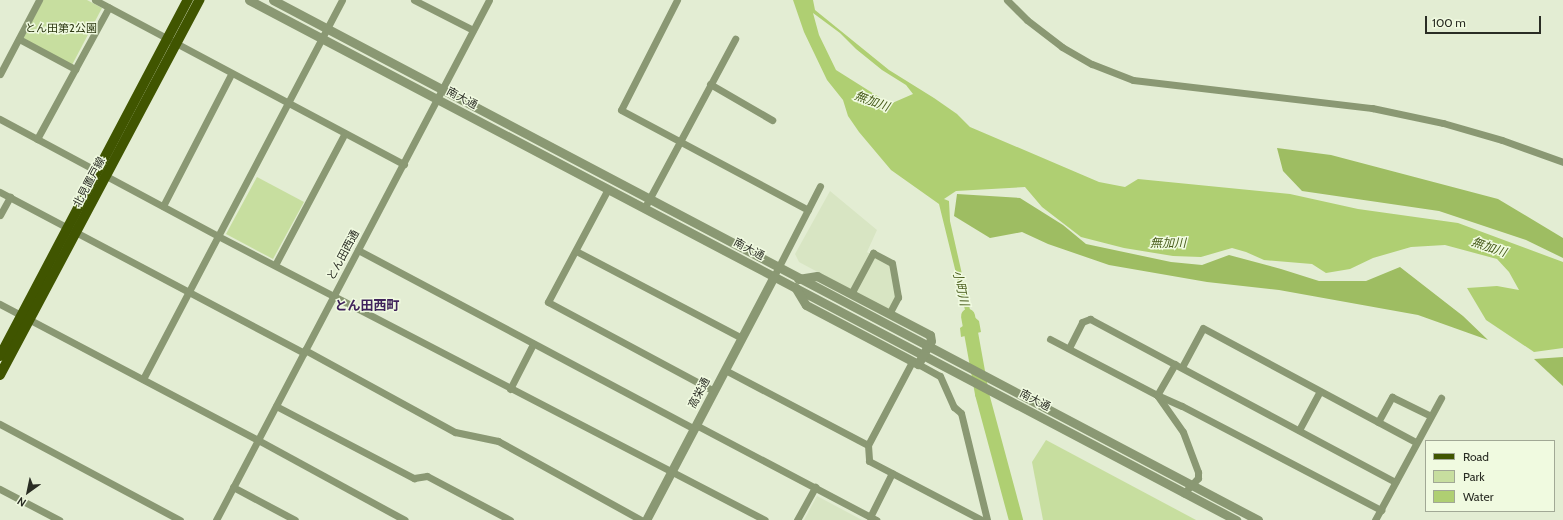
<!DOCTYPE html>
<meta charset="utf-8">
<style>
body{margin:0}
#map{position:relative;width:1563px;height:520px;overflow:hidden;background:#e3edd3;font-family:Cabin,"Noto Sans JP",sans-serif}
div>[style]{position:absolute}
.built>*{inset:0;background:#d8e5c3}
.green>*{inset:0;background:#c7de9f}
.forest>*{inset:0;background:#9ebd62}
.water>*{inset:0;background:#afcf72}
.river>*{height:14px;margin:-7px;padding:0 7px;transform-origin:7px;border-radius:7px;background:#afcf72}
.minor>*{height:7px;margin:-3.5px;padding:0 3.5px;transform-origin:3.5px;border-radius:3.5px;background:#8a9873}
.tertiary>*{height:9px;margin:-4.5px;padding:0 4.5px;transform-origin:4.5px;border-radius:4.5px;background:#8a9873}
.primary>*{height:10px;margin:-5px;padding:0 5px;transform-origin:5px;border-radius:5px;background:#405500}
span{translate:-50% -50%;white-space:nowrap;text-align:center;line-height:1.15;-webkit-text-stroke:3px #f0fae0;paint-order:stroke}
.park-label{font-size:11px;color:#2a360f}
.street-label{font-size:11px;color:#2a2d24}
.water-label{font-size:12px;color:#475b1a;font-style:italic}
.quarter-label{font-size:13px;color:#3f225b;font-weight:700}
.legend{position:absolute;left:1425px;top:440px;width:130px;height:72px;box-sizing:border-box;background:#f0fae0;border:1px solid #a1a895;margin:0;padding:5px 7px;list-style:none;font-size:12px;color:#2a2d24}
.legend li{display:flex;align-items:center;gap:8px;height:20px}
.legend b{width:20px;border:1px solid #a1a895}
.north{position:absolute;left:8px;top:472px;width:40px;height:40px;-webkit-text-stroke:3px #f0fae0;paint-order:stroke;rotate:213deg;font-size:11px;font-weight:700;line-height:16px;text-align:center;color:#2a2d24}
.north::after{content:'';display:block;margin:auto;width:14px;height:18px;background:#2a2d24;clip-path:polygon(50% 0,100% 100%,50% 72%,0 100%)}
.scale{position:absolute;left:1425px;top:16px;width:116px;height:18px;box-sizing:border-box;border:2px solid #2a2d24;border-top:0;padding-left:5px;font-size:12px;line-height:14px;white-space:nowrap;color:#2a2d24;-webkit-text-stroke:3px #f0fae0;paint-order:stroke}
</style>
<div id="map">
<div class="built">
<div style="clip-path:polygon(830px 191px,877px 230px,867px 252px,890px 265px,896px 297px,889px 310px,799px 262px,795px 254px)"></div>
<div style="clip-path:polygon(817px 496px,862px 520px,804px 520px)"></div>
</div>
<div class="green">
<div style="clip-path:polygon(43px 0,87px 0,102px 8px,72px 65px,23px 39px)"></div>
<div style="clip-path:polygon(257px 177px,304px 202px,273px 259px,226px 234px)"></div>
<div style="clip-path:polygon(1046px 440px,1196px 520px,1043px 520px,1032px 462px)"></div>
</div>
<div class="forest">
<div style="clip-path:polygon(1277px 148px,1331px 155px,1498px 199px,1563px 238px,1563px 258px,1526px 240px,1439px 211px,1302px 191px,1283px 171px)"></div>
<div style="clip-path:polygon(957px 194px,1020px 198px,1063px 225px,1086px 244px,1171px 262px,1202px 265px,1229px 255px,1281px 269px,1319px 281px,1366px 281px,1400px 267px,1463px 316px,1488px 340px,1418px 315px,1279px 290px,1207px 282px,1109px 265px,1048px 244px,1022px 232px,990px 238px,954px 216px)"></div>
<div style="clip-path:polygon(1563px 357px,1563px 386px,1534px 359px)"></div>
</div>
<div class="water">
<div style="clip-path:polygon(evenodd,793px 0,813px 0,815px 10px,889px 70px,934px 98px,957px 114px,970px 127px,1099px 182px,1125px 187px,1138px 179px,1290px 194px,1358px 209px,1458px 223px,1563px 262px,1563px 348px,1534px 352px,1486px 320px,1467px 288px,1497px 286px,1519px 290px,1509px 272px,1497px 259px,1445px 245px,1411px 247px,1373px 258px,1350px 269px,1326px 273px,1312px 264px,1264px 260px,1246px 252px,1232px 248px,1201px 257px,1173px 256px,1124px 248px,1081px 237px,1042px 207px,1025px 187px,956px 191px,944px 199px,949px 201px,950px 221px,971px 314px,979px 321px,981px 332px,961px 337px,960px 328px,966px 324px,967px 318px,939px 204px,891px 170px,859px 132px,848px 116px,843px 100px,827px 80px,804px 32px,793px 0,813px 13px,840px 33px,856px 49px,882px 70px,906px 85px,913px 94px,890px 104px,836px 70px,819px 35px,813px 13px)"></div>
</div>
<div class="river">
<div style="left:968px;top:316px;width:79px;rotate:79.8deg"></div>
<div style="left:982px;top:394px;width:131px;rotate:74.9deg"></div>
</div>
<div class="minor">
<div style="left:95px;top:0;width:350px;rotate:28deg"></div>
<div style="left:414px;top:0;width:66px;rotate:27deg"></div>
<div style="left:677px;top:0;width:123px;rotate:117deg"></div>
<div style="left:621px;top:110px;width:212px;rotate:28.1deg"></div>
<div style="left:1007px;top:0;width:28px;rotate:45deg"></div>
<div style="left:1027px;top:20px;width:44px;rotate:37.6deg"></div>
<div style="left:1062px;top:47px;width:34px;rotate:30deg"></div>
<div style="left:1092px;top:64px;width:44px;rotate:21.3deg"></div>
<div style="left:1133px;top:80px;width:241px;rotate:6.7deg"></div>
<div style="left:1372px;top:108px;width:73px;rotate:11.9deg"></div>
<div style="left:1443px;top:123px;width:61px;rotate:16.1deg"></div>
<div style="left:1502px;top:140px;width:65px;rotate:19.8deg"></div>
<div style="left:19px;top:39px;width:64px;rotate:28.2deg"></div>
<div style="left:0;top:74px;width:84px;rotate:-62.2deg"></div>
<div style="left:710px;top:84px;width:72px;rotate:30.1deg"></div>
<div style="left:0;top:119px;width:247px;rotate:28.2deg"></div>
<div style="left:218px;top:236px;width:616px;rotate:27.44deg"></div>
<div style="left:37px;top:139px;width:150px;rotate:-61.4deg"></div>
<div style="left:608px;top:189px;width:128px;rotate:118deg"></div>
<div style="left:548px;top:302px;width:188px;rotate:28.2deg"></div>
<div style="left:0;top:192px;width:344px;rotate:27.9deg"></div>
<div style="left:163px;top:206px;width:148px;rotate:-62.7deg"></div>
<div style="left:645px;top:207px;width:191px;rotate:-61.8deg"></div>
<div style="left:0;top:215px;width:21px;rotate:-61deg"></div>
<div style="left:358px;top:250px;width:381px;rotate:28deg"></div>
<div style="left:576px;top:251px;width:187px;rotate:27.7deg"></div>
<div style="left:275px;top:265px;width:149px;rotate:-62.1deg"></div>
<div style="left:774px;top:276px;width:101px;rotate:-62.9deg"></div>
<div style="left:851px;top:294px;width:47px;rotate:-61.8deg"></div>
<div style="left:873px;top:253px;width:21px;rotate:28deg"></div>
<div style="left:892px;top:263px;width:35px;rotate:80deg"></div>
<div style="left:898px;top:297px;width:19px;rotate:118deg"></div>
<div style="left:0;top:304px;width:292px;rotate:27.8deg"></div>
<div style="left:258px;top:440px;width:167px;rotate:28.6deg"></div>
<div style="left:1050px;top:339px;width:121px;rotate:27.6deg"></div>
<div style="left:1157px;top:395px;width:45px;rotate:54.9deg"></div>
<div style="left:1183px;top:432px;width:43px;rotate:69.4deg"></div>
<div style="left:1198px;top:472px;width:6px;rotate:90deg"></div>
<div style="left:1198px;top:478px;width:21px;rotate:133deg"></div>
<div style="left:1069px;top:348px;width:29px;rotate:-63deg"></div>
<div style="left:1082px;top:322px;width:9px;rotate:-21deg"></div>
<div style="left:1090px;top:319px;width:346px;rotate:28.1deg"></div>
<div style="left:305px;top:350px;width:171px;rotate:28.7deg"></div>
<div style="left:455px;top:432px;width:44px;rotate:11.8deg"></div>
<div style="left:498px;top:441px;width:163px;rotate:28.9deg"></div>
<div style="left:918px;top:364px;width:25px;rotate:29deg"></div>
<div style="left:940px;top:376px;width:34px;rotate:66deg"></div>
<div style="left:954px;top:407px;width:9px;rotate:41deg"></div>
<div style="left:961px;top:413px;width:110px;rotate:76.3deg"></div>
<div style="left:1175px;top:364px;width:36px;rotate:120deg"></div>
<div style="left:1157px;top:395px;width:27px;rotate:24deg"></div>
<div style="left:1182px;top:406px;width:225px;rotate:27.6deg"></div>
<div style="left:1182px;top:367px;width:44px;rotate:-61.7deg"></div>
<div style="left:1203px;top:328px;width:242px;rotate:28.2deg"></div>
<div style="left:725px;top:370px;width:161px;rotate:27.7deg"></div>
<div style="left:868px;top:445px;width:94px;rotate:-62.1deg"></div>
<div style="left:143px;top:379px;width:428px;rotate:-62.3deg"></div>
<div style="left:510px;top:389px;width:51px;rotate:-62.9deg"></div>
<div style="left:276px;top:406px;width:156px;rotate:27.6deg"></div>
<div style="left:414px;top:478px;width:13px;rotate:-9deg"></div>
<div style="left:427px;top:476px;width:94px;rotate:27.9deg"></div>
<div style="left:1378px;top:422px;width:29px;rotate:-61deg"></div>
<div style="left:1392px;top:397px;width:43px;rotate:26deg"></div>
<div style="left:0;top:424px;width:204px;rotate:28.1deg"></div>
<div style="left:696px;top:425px;width:204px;rotate:27.8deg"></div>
<div style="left:1299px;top:430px;width:44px;rotate:-61.7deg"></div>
<div style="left:868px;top:445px;width:16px;rotate:86deg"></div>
<div style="left:869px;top:461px;width:127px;rotate:27.6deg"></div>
<div style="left:233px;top:487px;width:70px;rotate:28deg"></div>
<div style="left:0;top:489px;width:67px;rotate:27.7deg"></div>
<div style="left:870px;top:517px;width:49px;rotate:-63.4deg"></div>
<div style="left:216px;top:520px;width:587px;rotate:-62.3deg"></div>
<div style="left:797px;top:520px;width:38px;rotate:-61deg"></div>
<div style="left:1375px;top:520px;width:139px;rotate:-61.6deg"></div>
</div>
<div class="tertiary">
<div style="left:249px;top:0;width:1116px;rotate:27.78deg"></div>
<div style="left:273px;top:0;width:1114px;rotate:27.83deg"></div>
<div style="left:795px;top:287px;width:21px;rotate:59deg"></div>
<div style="left:806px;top:305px;width:127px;rotate:27.8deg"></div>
<div style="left:918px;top:364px;width:26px;rotate:-61deg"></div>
<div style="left:931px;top:341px;width:6px;rotate:-99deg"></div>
<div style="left:930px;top:335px;width:127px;rotate:-152.4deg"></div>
<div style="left:817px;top:276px;width:19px;rotate:171deg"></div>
<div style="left:646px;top:520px;width:276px;rotate:-62.3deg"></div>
</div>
<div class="primary">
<div style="left:0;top:356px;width:403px;rotate:-62.2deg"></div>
<div style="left:0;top:375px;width:425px;rotate:-62deg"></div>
</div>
<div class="park-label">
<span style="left:61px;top:28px">とん田第2公園</span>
</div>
<div class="street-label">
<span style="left:462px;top:98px;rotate:28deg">南大通</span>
<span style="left:89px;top:182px;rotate:-62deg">北見置戸線</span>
<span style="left:749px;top:249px;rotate:28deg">南大通</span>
<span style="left:343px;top:255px;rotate:-62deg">とん田西通</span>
<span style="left:699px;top:393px;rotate:-62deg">高栄通</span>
<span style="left:1035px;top:400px;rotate:27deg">南大通</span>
</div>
<div class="water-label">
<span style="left:872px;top:101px;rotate:20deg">無加川</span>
<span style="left:1168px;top:243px">無加川</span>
<span style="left:1489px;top:247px;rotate:19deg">無加川</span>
<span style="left:961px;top:288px;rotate:77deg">小町川</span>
</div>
<div class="quarter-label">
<span style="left:367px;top:305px">とん田西町</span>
</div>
<ul class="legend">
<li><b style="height:5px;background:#405500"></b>Road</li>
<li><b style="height:11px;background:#c7de9f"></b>Park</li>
<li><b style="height:11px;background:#afcf72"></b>Water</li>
</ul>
<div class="north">N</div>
<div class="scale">100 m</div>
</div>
